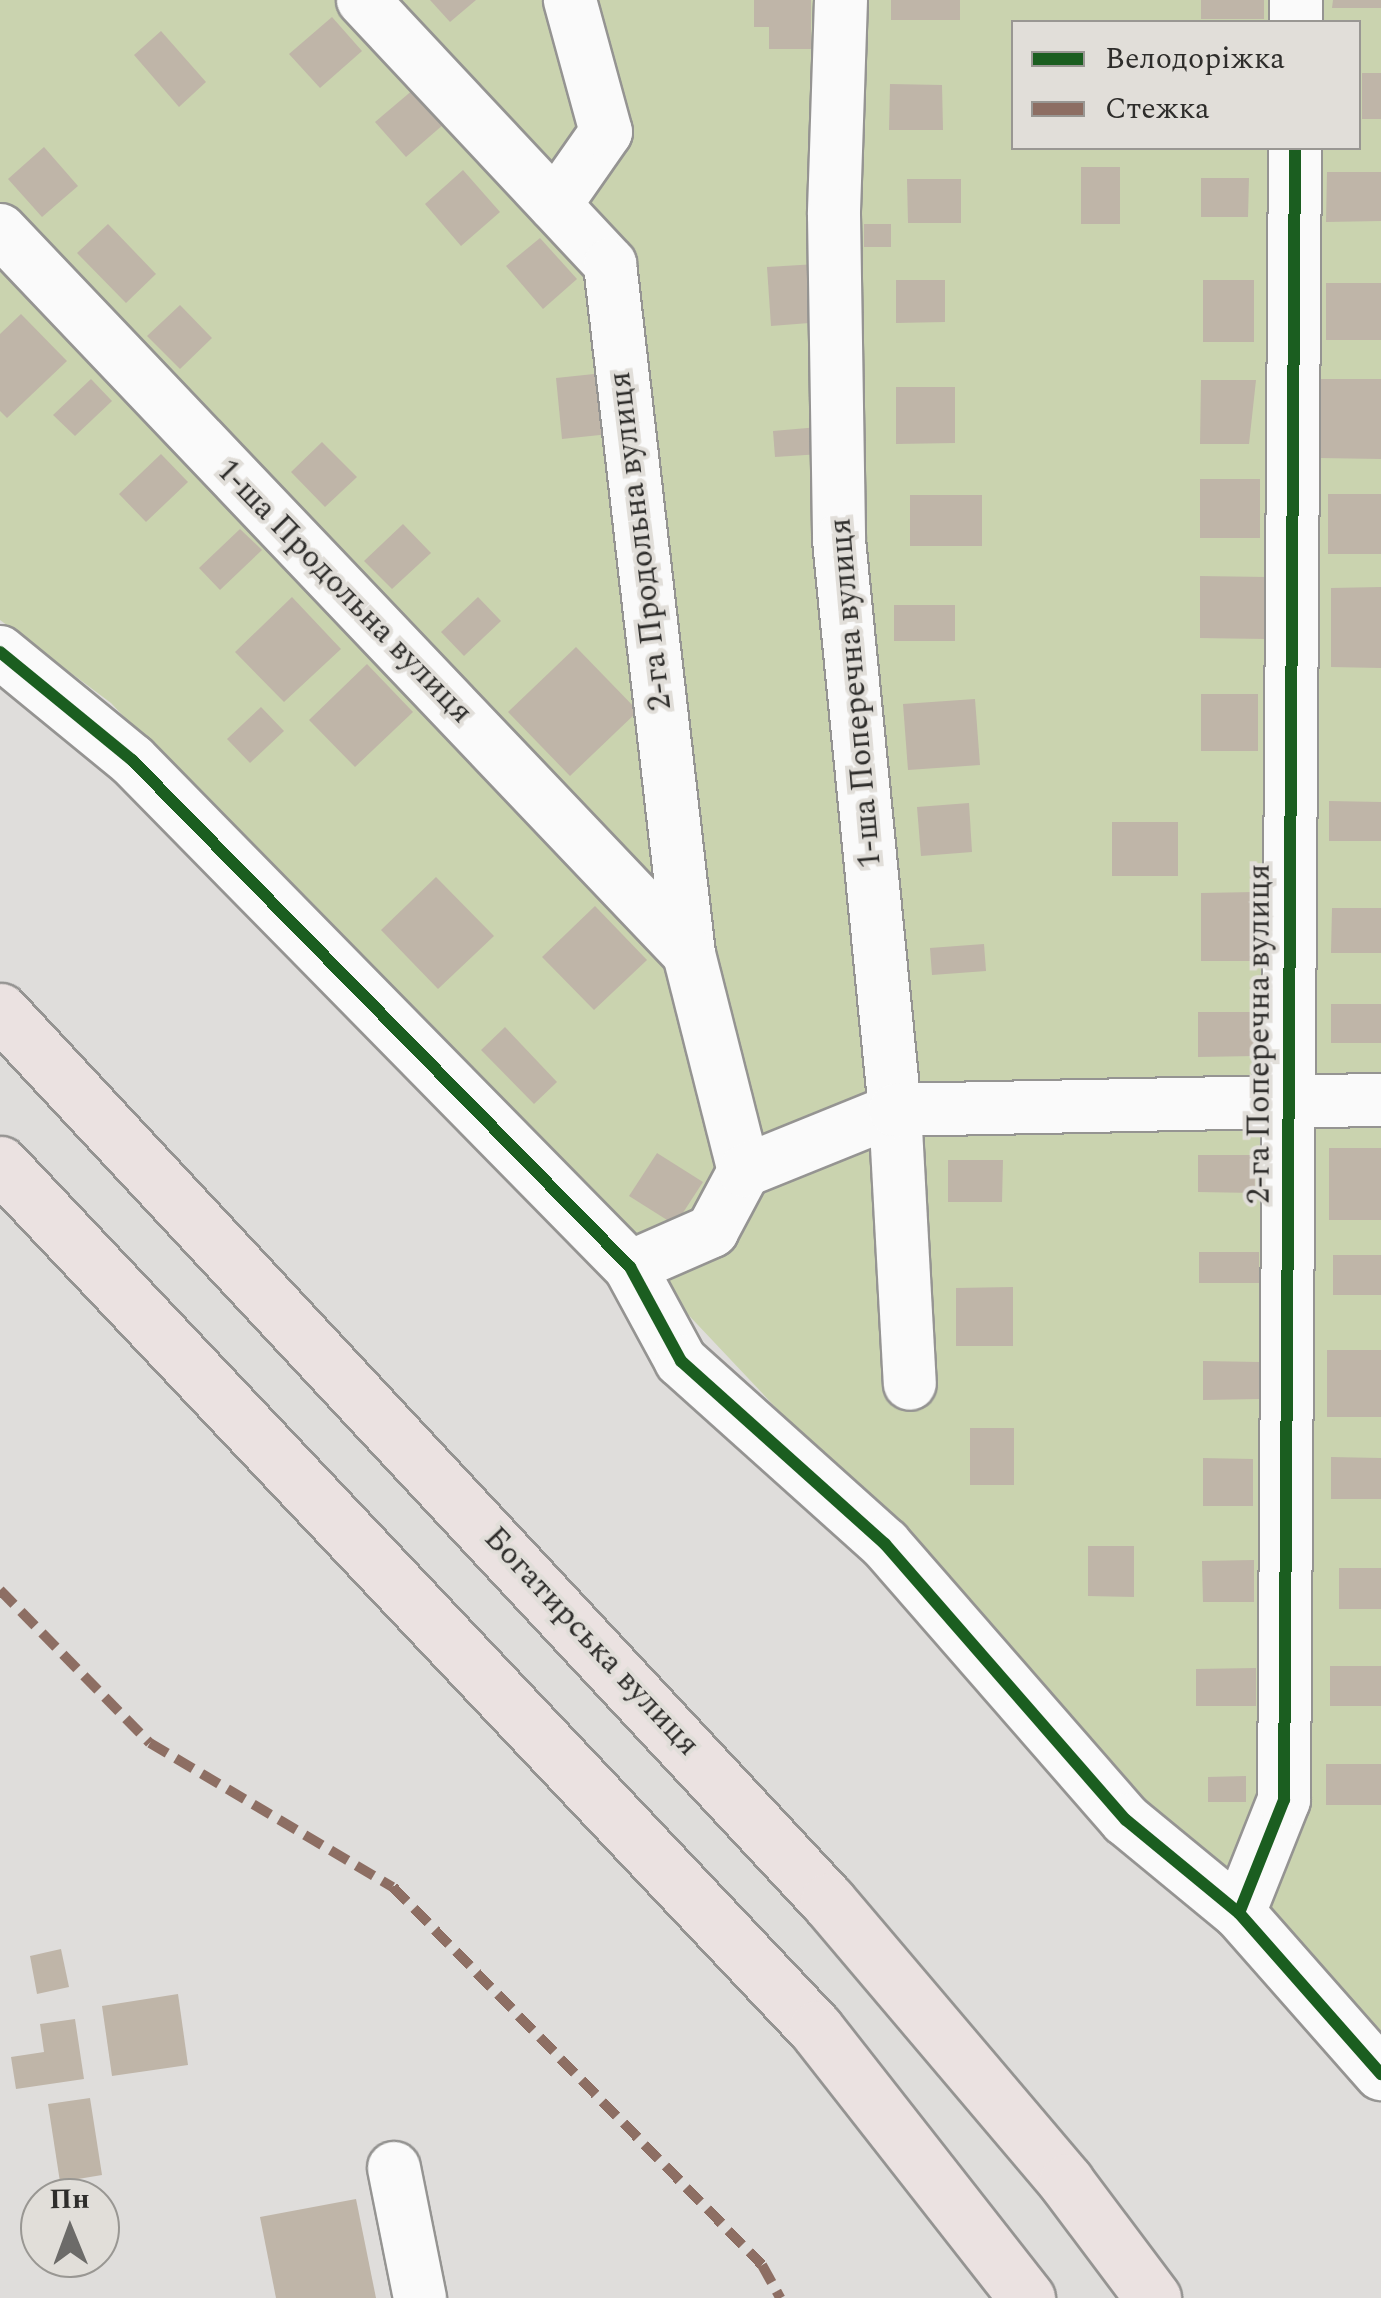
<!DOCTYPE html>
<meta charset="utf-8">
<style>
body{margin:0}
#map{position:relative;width:1381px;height:2298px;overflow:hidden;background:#dfdddb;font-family:Spectral,serif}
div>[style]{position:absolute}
.green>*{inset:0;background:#cad3af}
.building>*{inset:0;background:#bfb5a8}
.roads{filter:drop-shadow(2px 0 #959492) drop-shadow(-2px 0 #959492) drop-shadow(0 2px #959492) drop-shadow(0 -2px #959492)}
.minor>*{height:52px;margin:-26px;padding:0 26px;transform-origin:26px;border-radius:26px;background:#fafafa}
.major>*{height:55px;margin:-27.5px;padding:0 27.5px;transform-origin:27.5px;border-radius:27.5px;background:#ebe2e1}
.quiet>*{height:10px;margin-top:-5px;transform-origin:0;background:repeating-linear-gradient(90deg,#8d6e63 0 20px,transparent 0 30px)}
.cycleway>*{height:12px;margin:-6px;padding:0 6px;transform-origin:6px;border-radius:6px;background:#1b5e20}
span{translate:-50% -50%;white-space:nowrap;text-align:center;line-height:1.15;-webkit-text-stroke:8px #e1ded9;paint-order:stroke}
.street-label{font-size:32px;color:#2e2d2b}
.legend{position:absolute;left:1011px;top:20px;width:350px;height:130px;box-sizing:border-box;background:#e1ded9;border:2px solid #999793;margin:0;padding:12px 18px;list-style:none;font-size:30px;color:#2e2d2b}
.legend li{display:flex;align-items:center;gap:20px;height:50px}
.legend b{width:50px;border:2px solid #999793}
.north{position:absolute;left:20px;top:2178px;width:100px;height:100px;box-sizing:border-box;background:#e1ded9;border:2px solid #999793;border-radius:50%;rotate:359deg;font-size:28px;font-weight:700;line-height:40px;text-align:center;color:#2e2d2b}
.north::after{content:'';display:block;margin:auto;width:35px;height:45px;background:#6c6b69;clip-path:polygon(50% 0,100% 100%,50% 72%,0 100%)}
</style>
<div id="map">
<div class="green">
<div style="clip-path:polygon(evenodd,0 0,1381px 0,1381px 2049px,111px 703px,0 620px,0 0,1014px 22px,1358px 22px,1358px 148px,1014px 148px,1014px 22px)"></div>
</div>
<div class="building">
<div style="clip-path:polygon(430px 0,476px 0,450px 22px)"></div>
<div style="clip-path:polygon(754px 0,811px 0,811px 49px,769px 49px,769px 27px,754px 27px)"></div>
<div style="clip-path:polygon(891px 0,960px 0,960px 20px,891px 20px)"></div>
<div style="clip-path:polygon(1201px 0,1264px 0,1264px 19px,1201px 19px)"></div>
<div style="clip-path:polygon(1333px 0,1381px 0,1381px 8px,1332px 8px)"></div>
<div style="clip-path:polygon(332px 17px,362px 51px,320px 88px,289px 54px)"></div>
<div style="clip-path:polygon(161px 31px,206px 82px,179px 107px,134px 55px)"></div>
<div style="clip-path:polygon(1362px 73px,1381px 73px,1381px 119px,1362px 119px)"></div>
<div style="clip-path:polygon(890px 84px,942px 85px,943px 130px,889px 130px)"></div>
<div style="clip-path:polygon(414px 89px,444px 124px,406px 157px,375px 122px)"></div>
<div style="clip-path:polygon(44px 147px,78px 186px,42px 217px,8px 179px)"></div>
<div style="clip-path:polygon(1081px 167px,1120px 167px,1120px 224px,1081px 224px)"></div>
<div style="clip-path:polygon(463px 170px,500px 212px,461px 246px,425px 204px)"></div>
<div style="clip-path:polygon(1327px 172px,1381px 172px,1381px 221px,1326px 222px)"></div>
<div style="clip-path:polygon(1201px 178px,1249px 178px,1248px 217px,1201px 217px)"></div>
<div style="clip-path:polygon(907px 179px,961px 179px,961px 223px,908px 223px)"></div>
<div style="clip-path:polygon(108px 224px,156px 274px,126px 303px,77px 253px)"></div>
<div style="clip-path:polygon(864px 224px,891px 224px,891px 247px,864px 247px)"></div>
<div style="clip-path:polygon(540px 238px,577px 279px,543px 309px,506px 266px)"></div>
<div style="clip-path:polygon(817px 264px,822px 322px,771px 326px,767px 267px)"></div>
<div style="clip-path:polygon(896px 280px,945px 280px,945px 322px,896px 323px)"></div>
<div style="clip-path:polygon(1203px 280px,1254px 280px,1254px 342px,1203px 342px)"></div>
<div style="clip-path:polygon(1326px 283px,1381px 283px,1381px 340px,1326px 340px)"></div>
<div style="clip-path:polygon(180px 305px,212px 338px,180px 369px,147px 336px)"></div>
<div style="clip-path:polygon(21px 314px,67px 361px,7px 418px,0 411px,0 334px)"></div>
<div style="clip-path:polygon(613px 372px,619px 433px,562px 439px,556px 378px)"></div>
<div style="clip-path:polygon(91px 379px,112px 401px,75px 436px,53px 415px)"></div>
<div style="clip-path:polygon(1320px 379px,1381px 379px,1381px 459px,1320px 458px)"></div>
<div style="clip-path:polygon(1201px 380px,1256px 380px,1249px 444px,1200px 444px)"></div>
<div style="clip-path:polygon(896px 387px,955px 387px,955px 443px,896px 444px)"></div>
<div style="clip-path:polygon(819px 427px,821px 454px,775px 457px,773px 431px)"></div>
<div style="clip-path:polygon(322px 442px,357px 477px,325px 507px,291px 472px)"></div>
<div style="clip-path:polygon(161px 454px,188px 482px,146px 522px,119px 494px)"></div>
<div style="clip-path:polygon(1200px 479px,1260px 479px,1260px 538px,1200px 538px)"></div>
<div style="clip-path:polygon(1328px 494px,1381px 494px,1381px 554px,1328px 554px)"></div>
<div style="clip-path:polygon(910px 495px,982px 495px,982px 546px,910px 546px)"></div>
<div style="clip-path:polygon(403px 524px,431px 553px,392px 589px,364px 561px)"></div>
<div style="clip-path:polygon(240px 529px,262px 550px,220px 590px,199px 568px)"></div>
<div style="clip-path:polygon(1200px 576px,1266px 577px,1266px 639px,1200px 638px)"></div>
<div style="clip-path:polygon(1381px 587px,1381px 668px,1331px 667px,1331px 588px)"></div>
<div style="clip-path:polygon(292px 597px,341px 649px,284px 702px,235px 652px)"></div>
<div style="clip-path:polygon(478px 597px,501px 621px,464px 656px,441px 632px)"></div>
<div style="clip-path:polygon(894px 605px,955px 605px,955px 641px,894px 641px)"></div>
<div style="clip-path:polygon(576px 647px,638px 711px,570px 776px,508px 712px)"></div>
<div style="clip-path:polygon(367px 664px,413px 712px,355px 767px,309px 720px)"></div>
<div style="clip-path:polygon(1201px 694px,1258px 694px,1258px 751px,1201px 751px)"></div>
<div style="clip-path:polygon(975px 699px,980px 765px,908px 770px,903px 704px)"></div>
<div style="clip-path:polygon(261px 707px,284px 731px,250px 763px,227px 739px)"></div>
<div style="clip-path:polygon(1329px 801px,1381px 802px,1381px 841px,1329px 841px)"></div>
<div style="clip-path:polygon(969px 803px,972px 852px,921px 856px,917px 807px)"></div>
<div style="clip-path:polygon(1112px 822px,1178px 822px,1178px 876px,1112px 876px)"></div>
<div style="clip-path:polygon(436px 877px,494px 936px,438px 989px,381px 930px)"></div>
<div style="clip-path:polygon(1255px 892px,1255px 961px,1201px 961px,1201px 893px)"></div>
<div style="clip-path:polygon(595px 906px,647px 960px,594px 1010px,542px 957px)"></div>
<div style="clip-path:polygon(1332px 908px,1381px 908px,1381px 953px,1331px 953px)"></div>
<div style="clip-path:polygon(984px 944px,986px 971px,932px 975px,930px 948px)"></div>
<div style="clip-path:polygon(1331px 1004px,1381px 1004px,1381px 1043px,1331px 1043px)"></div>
<div style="clip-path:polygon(1198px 1012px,1254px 1012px,1255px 1056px,1198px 1057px)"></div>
<div style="clip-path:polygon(505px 1027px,557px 1082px,534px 1104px,481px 1050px)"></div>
<div style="clip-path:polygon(1329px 1148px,1381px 1148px,1381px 1220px,1329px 1220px)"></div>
<div style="clip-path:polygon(657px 1153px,703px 1182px,675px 1225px,629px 1196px)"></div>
<div style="clip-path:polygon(1198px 1155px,1255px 1155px,1255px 1193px,1198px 1192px)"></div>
<div style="clip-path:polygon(948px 1160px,1003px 1160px,1002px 1202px,948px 1202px)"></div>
<div style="clip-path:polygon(1199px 1252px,1259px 1252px,1259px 1283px,1199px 1283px)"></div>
<div style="clip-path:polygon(1333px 1255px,1381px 1255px,1381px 1295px,1333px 1295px)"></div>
<div style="clip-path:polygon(1013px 1287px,1013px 1346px,956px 1346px,956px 1288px)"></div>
<div style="clip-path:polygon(1327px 1350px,1381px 1350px,1381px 1417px,1327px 1417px)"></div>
<div style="clip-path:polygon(1203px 1361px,1259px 1362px,1259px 1399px,1203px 1400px)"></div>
<div style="clip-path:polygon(970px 1428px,1014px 1428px,1014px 1485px,970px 1485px)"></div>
<div style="clip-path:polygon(1331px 1457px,1381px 1458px,1381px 1499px,1331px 1499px)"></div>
<div style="clip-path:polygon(1203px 1458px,1253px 1459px,1253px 1506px,1203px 1506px)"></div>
<div style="clip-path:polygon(1088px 1546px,1134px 1546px,1134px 1597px,1088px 1596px)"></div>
<div style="clip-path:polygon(1254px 1560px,1254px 1602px,1203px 1602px,1202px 1561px)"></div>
<div style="clip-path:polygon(1339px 1568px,1381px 1568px,1381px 1609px,1339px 1609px)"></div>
<div style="clip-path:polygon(1330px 1666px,1381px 1666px,1381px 1706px,1330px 1706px)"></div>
<div style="clip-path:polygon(1256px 1668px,1256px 1706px,1196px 1706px,1196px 1669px)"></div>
<div style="clip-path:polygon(1326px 1764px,1381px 1764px,1381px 1805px,1326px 1805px)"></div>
<div style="clip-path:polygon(1246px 1776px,1246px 1802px,1208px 1802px,1208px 1777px)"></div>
<div style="clip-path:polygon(61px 1949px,69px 1987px,37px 1994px,30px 1956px)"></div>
<div style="clip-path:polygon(178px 1994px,188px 2065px,112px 2076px,102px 2006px)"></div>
<div style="clip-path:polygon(75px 2019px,84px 2079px,16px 2089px,11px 2057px,44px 2052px,40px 2024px)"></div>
<div style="clip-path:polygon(90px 2098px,102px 2175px,60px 2182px,48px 2104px)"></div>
<div style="clip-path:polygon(356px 2199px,376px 2298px,276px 2298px,260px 2217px)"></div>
</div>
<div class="roads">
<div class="minor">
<div style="left:363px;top:0;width:362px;rotate:46.9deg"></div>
<div style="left:610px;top:264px;width:695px;rotate:83.47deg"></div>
<div style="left:689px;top:954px;width:224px;rotate:75.8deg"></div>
<div style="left:841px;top:0;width:215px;rotate:91.9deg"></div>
<div style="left:834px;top:215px;width:325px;rotate:89.1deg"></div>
<div style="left:839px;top:540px;width:573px;rotate:84.39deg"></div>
<div style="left:895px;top:1110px;width:274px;rotate:86.9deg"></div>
<div style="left:1296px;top:22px;width:22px;rotate:-90deg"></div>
<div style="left:555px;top:205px;width:89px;rotate:-55.1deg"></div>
<div style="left:606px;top:132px;width:137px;rotate:-105.3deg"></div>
<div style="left:0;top:230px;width:999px;rotate:46.42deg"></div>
<div style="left:0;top:652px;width:171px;rotate:39.3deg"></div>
<div style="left:132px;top:760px;width:711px;rotate:45.51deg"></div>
<div style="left:630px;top:1267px;width:107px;rotate:61.5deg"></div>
<div style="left:681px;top:1361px;width:274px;rotate:41.9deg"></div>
<div style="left:885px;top:1544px;width:366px;rotate:48.9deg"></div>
<div style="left:1126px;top:1820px;width:146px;rotate:39.5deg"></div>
<div style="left:1239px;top:1913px;width:215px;rotate:48.6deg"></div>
<div style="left:630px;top:1267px;width:90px;rotate:-23.7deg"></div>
<div style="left:712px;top:1231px;width:68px;rotate:-61.9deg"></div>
<div style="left:744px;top:1171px;width:163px;rotate:-22deg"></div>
<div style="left:895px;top:1110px;width:486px;rotate:-1.2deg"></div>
<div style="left:1239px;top:1913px;width:122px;rotate:-68.3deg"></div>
<div style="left:1284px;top:1800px;width:1652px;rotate:-89.62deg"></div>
<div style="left:394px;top:2168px;width:133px;rotate:78.7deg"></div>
</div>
<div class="major">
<div style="left:0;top:1011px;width:1216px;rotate:47.07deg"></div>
<div style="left:828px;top:1901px;width:368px;rotate:49.7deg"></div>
<div style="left:1066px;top:2182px;width:145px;rotate:53.1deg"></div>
<div style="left:0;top:1164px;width:1189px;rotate:46.67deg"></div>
<div style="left:816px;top:2029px;width:342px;rotate:51.9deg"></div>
</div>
</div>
<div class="quiet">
<div style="left:0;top:1590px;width:214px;rotate:45.6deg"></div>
<div style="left:150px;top:1743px;width:282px;rotate:30.7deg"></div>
<div style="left:393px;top:1887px;width:528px;rotate:45.69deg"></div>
<div style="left:762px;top:2265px;width:38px;rotate:61deg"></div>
</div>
<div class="cycleway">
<div style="left:0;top:652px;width:171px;rotate:39.3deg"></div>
<div style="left:132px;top:760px;width:711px;rotate:45.51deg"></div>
<div style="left:630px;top:1267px;width:107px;rotate:61.5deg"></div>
<div style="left:681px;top:1361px;width:274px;rotate:41.9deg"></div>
<div style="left:885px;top:1544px;width:366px;rotate:48.9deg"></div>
<div style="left:1126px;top:1820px;width:146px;rotate:39.5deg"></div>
<div style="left:1239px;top:1913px;width:215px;rotate:48.6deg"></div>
<div style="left:1239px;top:1913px;width:122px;rotate:-68.3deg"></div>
<div style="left:1284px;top:1800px;width:1652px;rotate:-89.62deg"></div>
</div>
<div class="street-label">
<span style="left:641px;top:541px;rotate:-97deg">2-га Продольна вулиця</span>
<span style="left:344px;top:592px;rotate:46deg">1-ша Продольна вулиця</span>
<span style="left:856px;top:693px;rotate:-95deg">1-ша Поперечна вулиця</span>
<span style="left:1260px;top:1034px;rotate:-90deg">2-га Поперечна вулиця</span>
<span style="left:591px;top:1642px;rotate:47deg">Богатирська вулиця</span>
</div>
<ul class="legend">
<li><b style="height:12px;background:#1b5e20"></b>Велодоріжка</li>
<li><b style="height:12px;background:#8d6e63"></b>Стежка</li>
</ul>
<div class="north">Пн</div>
</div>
